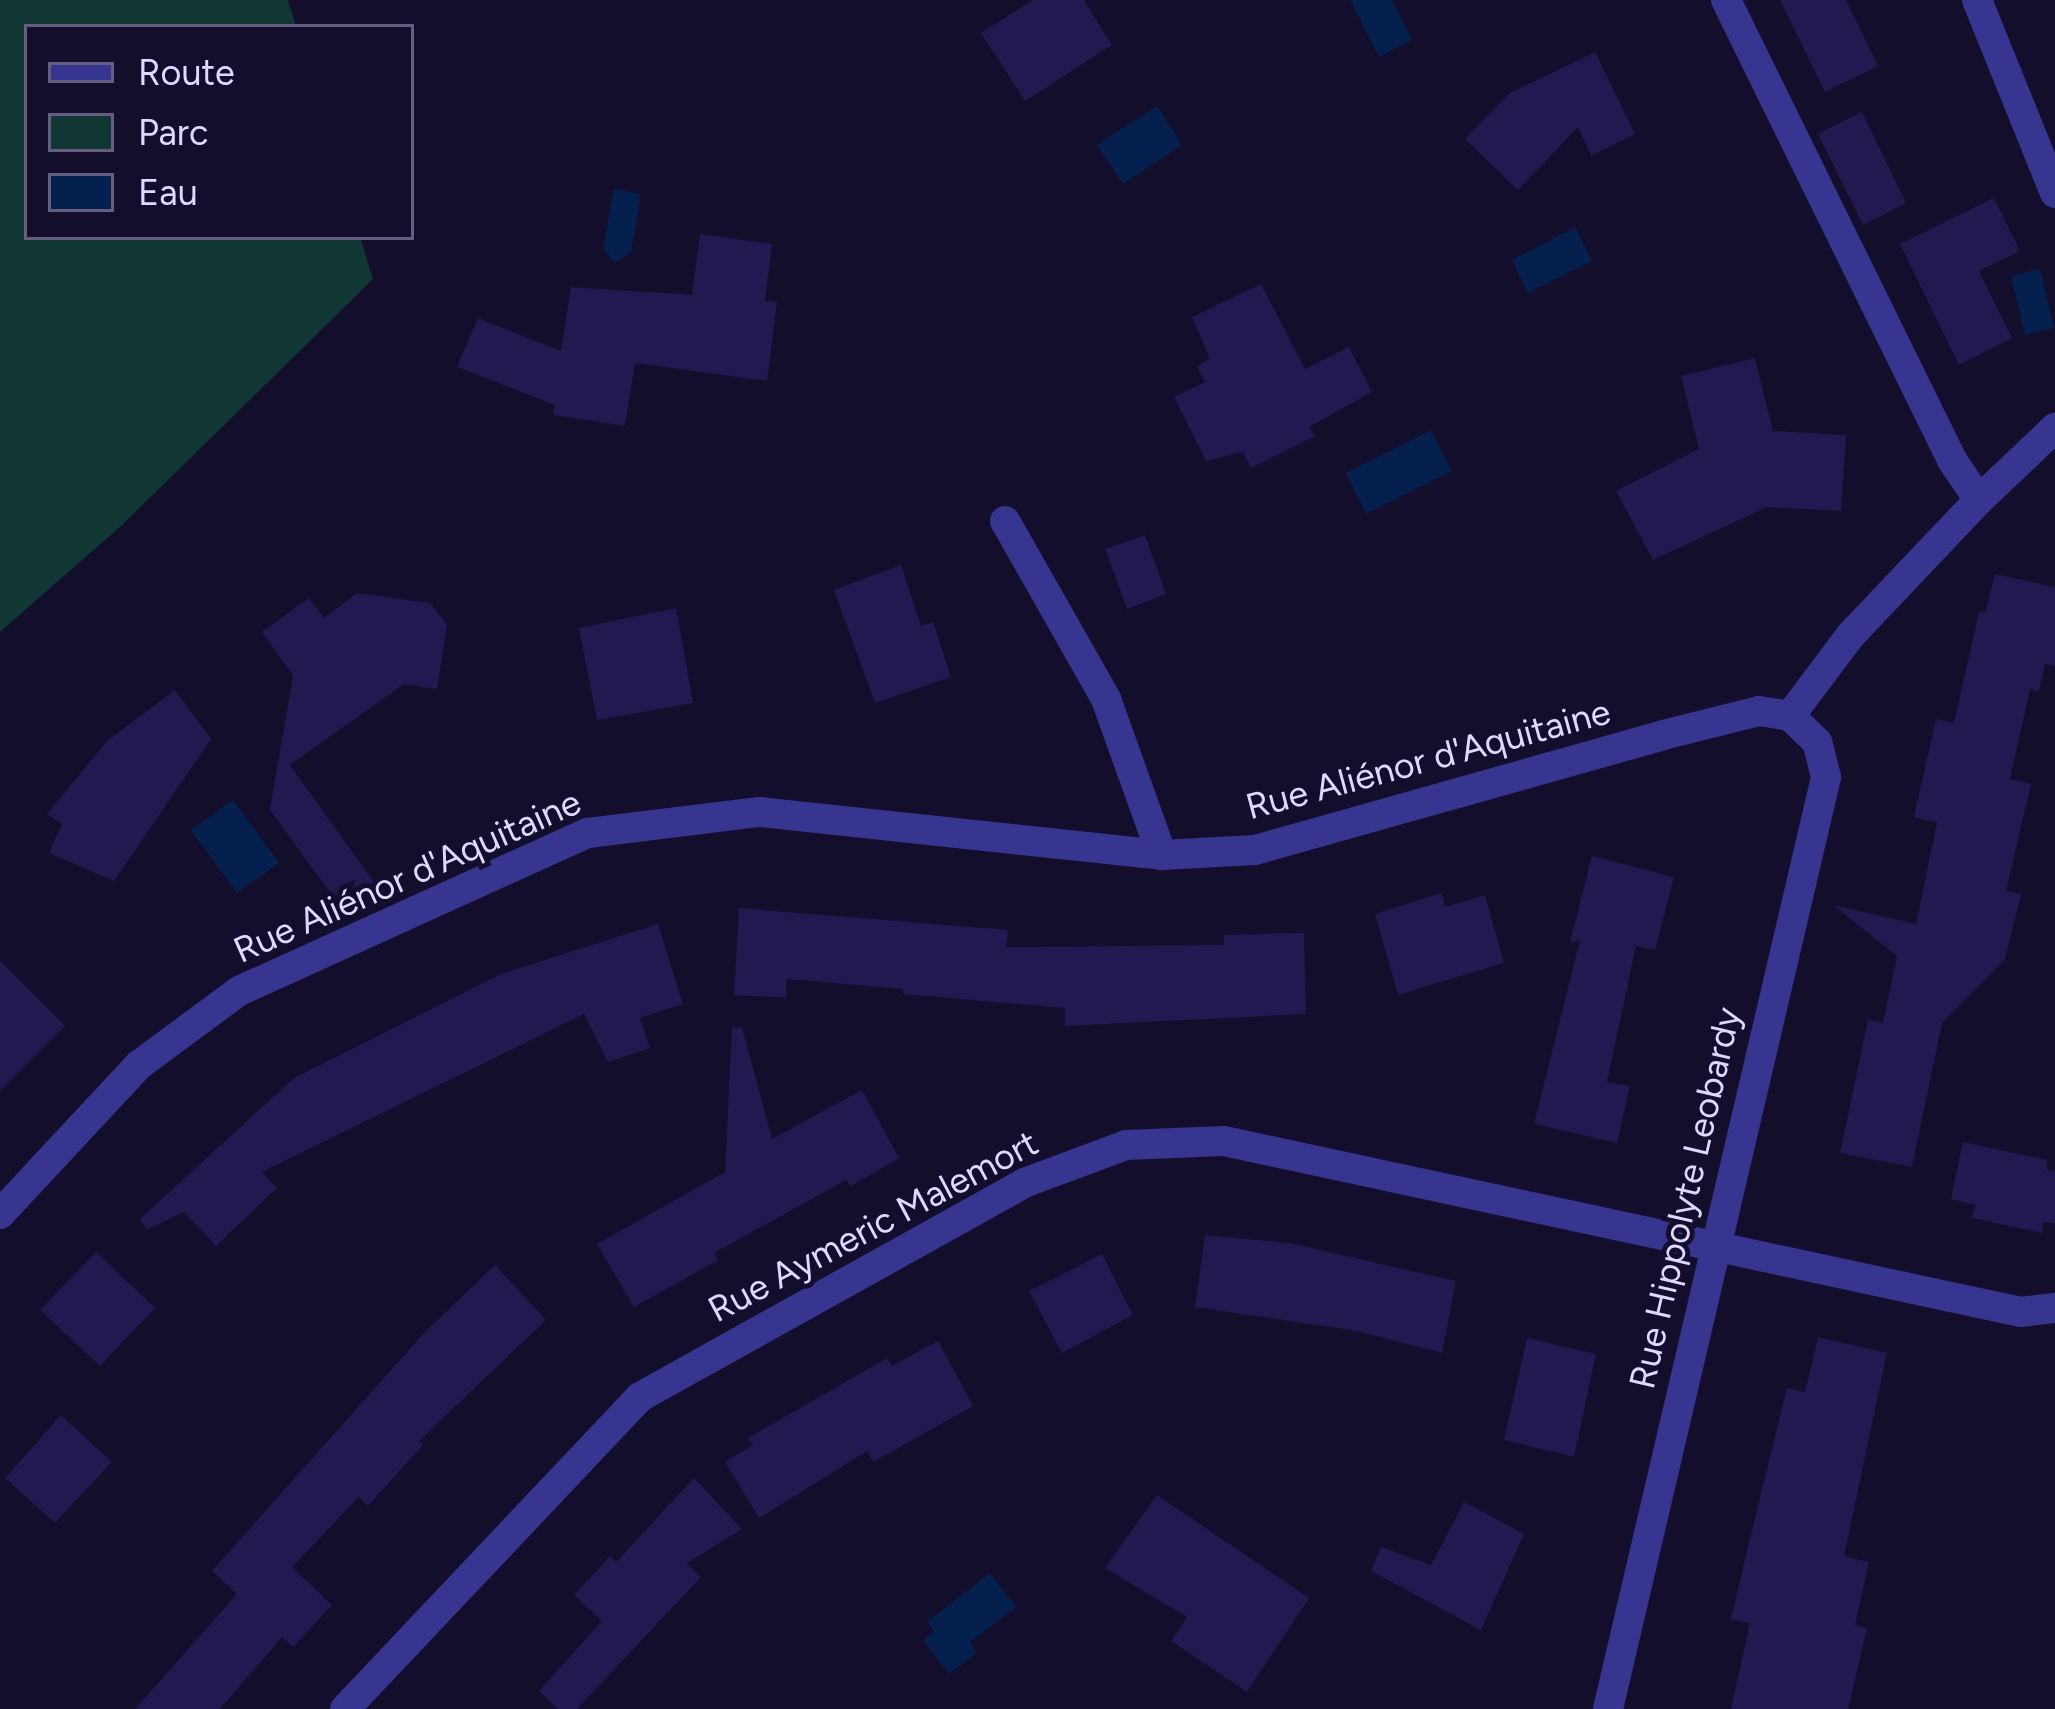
<!DOCTYPE html>
<meta charset="utf-8">
<style>
body{margin:0}
#map{position:relative;width:2055px;height:1709px;overflow:hidden;background:#130e2c;font-family:Figtree,sans-serif}
div>[style]{position:absolute}
.green>*{inset:0;background:#113735}
.water>*{inset:0;background:#05204e}
.building>*{inset:0;background:#23184f}
.lane>*{height:30px;margin:-15px;padding:0 15px;transform-origin:15px;border-radius:15px;background:#37358f}
.street>*{height:30px;margin:-15px;padding:0 15px;transform-origin:15px;border-radius:15px;background:#37358f}
span{translate:-50% -50%;white-space:nowrap;text-align:center;line-height:1.15;-webkit-text-stroke:10px #130e2c;paint-order:stroke}
.street-label{font-size:36px;color:#ddd9ff}
.legend{position:absolute;left:24px;top:24px;width:390px;height:216px;box-sizing:border-box;background:#130e2c;border:3px solid #645f80;margin:0;padding:15px 21px;list-style:none;font-size:36px;color:#ddd9ff}
.legend li{display:flex;align-items:center;gap:24px;height:60px}
.legend b{width:60px;border:3px solid #645f80}
</style>
<div id="map">
<div class="green">
<div style="clip-path:polygon(0 0,288px 0,296px 27px,27px 27px,27px 237px,360px 237px,373px 279px,121px 526px,0 632px)"></div>
</div>
<div class="water">
<div style="clip-path:polygon(1350px 0,1392px 0,1412px 40px,1379px 57px)"></div>
<div style="clip-path:polygon(1157px 106px,1182px 145px,1123px 184px,1097px 145px)"></div>
<div style="clip-path:polygon(614px 189px,641px 194px,631px 252px,615px 263px,603px 248px)"></div>
<div style="clip-path:polygon(1575px 227px,1592px 261px,1528px 293px,1512px 260px)"></div>
<div style="clip-path:polygon(2040px 269px,2054px 328px,2025px 335px,2011px 276px)"></div>
<div style="clip-path:polygon(1431px 430px,1452px 471px,1366px 514px,1346px 473px)"></div>
<div style="clip-path:polygon(233px 800px,279px 863px,237px 893px,191px 830px)"></div>
<div style="clip-path:polygon(990px 1573px,1016px 1607px,970px 1642px,977px 1653px,949px 1674px,923px 1640px,934px 1631px,927px 1622px)"></div>
</div>
<div class="building">
<div style="clip-path:polygon(1033px 0,1084px 0,1112px 45px,1025px 101px,981px 33px)"></div>
<div style="clip-path:polygon(1780px 0,1846px 0,1878px 66px,1825px 92px)"></div>
<div style="clip-path:polygon(1595px 52px,1635px 134px,1591px 156px,1578px 127px,1518px 190px,1465px 139px,1510px 93px)"></div>
<div style="clip-path:polygon(1862px 112px,1906px 203px,1863px 225px,1818px 134px)"></div>
<div style="clip-path:polygon(1994px 198px,2020px 251px,1979px 271px,2012px 338px,1959px 365px,1900px 244px)"></div>
<div style="clip-path:polygon(700px 234px,772px 244px,765px 301px,777px 302px,767px 381px,635px 363px,625px 426px,553px 415px,555px 405px,457px 367px,478px 318px,561px 351px,571px 287px,692px 295px)"></div>
<div style="clip-path:polygon(1261px 284px,1305px 369px,1349px 347px,1372px 392px,1309px 427px,1315px 436px,1251px 468px,1243px 452px,1206px 461px,1174px 397px,1205px 382px,1197px 367px,1210px 358px,1192px 317px)"></div>
<div style="clip-path:polygon(1755px 358px,1773px 431px,1846px 435px,1841px 511px,1767px 507px,1653px 560px,1616px 491px,1699px 449px,1681px 376px)"></div>
<div style="clip-path:polygon(1145px 535px,1166px 594px,1127px 609px,1105px 549px)"></div>
<div style="clip-path:polygon(901px 565px,921px 626px,933px 622px,951px 677px,875px 703px,834px 590px)"></div>
<div style="clip-path:polygon(1995px 574px,2055px 587px,2055px 666px,2045px 664px,2039px 691px,2030px 689px,2010px 779px,2031px 784px,2006px 891px,2021px 894px,2005px 959px,1942px 1023px,1912px 1167px,1840px 1153px,1868px 1020px,1883px 1023px,1897px 956px,1833px 905px,1916px 924px,1937px 823px,1914px 817px,1936px 719px,1954px 723px,1979px 612px,1985px 613px)"></div>
<div style="clip-path:polygon(357px 593px,430px 603px,447px 625px,437px 689px,404px 684px,290px 765px,374px 882px,340px 906px,270px 810px,293px 675px,262px 632px,309px 598px,324px 618px)"></div>
<div style="clip-path:polygon(676px 608px,693px 703px,597px 720px,579px 628px)"></div>
<div style="clip-path:polygon(175px 690px,211px 739px,114px 881px,49px 853px,62px 824px,47px 814px,107px 741px)"></div>
<div style="clip-path:polygon(1592px 856px,1674px 877px,1655px 950px,1636px 946px,1607px 1082px,1630px 1086px,1617px 1143px,1534px 1124px,1580px 940px,1570px 943px)"></div>
<div style="clip-path:polygon(1441px 893px,1445px 907px,1485px 895px,1504px 963px,1398px 995px,1375px 914px)"></div>
<div style="clip-path:polygon(739px 908px,1008px 930px,1006px 947px,1224px 945px,1224px 935px,1304px 933px,1306px 1014px,1065px 1026px,1065px 1008px,903px 994px,903px 989px,787px 979px,786px 998px,734px 995px)"></div>
<div style="clip-path:polygon(658px 924px,683px 1004px,640px 1018px,650px 1048px,608px 1062px,584px 1014px,262px 1172px,277px 1188px,216px 1246px,184px 1212px,147px 1230px,140px 1219px,294px 1078px,501px 974px)"></div>
<div style="clip-path:polygon(0 961px,65px 1026px,0 1091px)"></div>
<div style="clip-path:polygon(742px 1027px,772px 1139px,862px 1090px,899px 1158px,851px 1186px,846px 1180px,714px 1253px,718px 1260px,634px 1307px,597px 1244px,725px 1172px,732px 1028px)"></div>
<div style="clip-path:polygon(1963px 1142px,2047px 1160px,2047px 1170px,2055px 1171px,2055px 1223px,2043px 1222px,2042px 1233px,1972px 1218px,1976px 1205px,1951px 1199px)"></div>
<div style="clip-path:polygon(1205px 1235px,1289px 1243px,1456px 1281px,1442px 1353px,1357px 1331px,1195px 1307px)"></div>
<div style="clip-path:polygon(96px 1252px,155px 1308px,100px 1366px,40px 1310px)"></div>
<div style="clip-path:polygon(1102px 1254px,1133px 1315px,1062px 1353px,1029px 1291px)"></div>
<div style="clip-path:polygon(495px 1265px,546px 1320px,419px 1441px,423px 1445px,368px 1506px,359px 1497px,292px 1567px,332px 1605px,293px 1647px,282px 1637px,220px 1709px,135px 1709px,237px 1594px,212px 1571px,424px 1333px)"></div>
<div style="clip-path:polygon(1818px 1337px,1887px 1353px,1844px 1556px,1869px 1562px,1855px 1625px,1867px 1628px,1848px 1709px,1731px 1709px,1750px 1623px,1731px 1619px,1758px 1505px,1787px 1388px,1805px 1392px)"></div>
<div style="clip-path:polygon(1527px 1338px,1596px 1354px,1574px 1457px,1504px 1440px)"></div>
<div style="clip-path:polygon(938px 1341px,973px 1406px,873px 1462px,867px 1451px,759px 1518px,725px 1462px,753px 1445px,748px 1438px,887px 1358px,892px 1366px)"></div>
<div style="clip-path:polygon(61px 1415px,112px 1462px,55px 1523px,5px 1478px)"></div>
<div style="clip-path:polygon(694px 1478px,742px 1529px,687px 1563px,701px 1577px,577px 1709px,558px 1709px,539px 1691px,602px 1621px,574px 1595px,610px 1556px,616px 1562px)"></div>
<div style="clip-path:polygon(1157px 1495px,1309px 1598px,1247px 1692px,1171px 1641px,1187px 1617px,1105px 1568px)"></div>
<div style="clip-path:polygon(1464px 1502px,1524px 1534px,1481px 1630px,1371px 1571px,1381px 1547px,1431px 1565px)"></div>
</div>
<div class="lane">
<div style="left:1005px;top:521px;width:205px;rotate:60.4deg"></div>
<div style="left:1106px;top:699px;width:166px;rotate:70.3deg"></div>
</div>
<div class="street">
<div style="left:1726px;top:0;width:513px;rotate:63.83deg"></div>
<div style="left:1952px;top:460px;width:48px;rotate:56deg"></div>
<div style="left:1979px;top:500px;width:187px;rotate:133.5deg"></div>
<div style="left:1850px;top:636px;width:100px;rotate:126.9deg"></div>
<div style="left:1977px;top:0;width:208px;rotate:68deg"></div>
<div style="left:1979px;top:500px;width:105px;rotate:-43.5deg"></div>
<div style="left:0;top:1214px;width:204px;rotate:-47deg"></div>
<div style="left:139px;top:1065px;width:124px;rotate:-36.5deg"></div>
<div style="left:239px;top:991px;width:383px;rotate:-24.4deg"></div>
<div style="left:588px;top:833px;width:173px;rotate:-7deg"></div>
<div style="left:760px;top:812px;width:404px;rotate:6.1deg"></div>
<div style="left:1162px;top:855px;width:93px;rotate:-3.1deg"></div>
<div style="left:1255px;top:850px;width:424px;rotate:-15.7deg"></div>
<div style="left:1663px;top:735px;width:99px;rotate:-14deg"></div>
<div style="left:1759px;top:711px;width:31px;rotate:9deg"></div>
<div style="left:345px;top:1709px;width:429px;rotate:-46.6deg"></div>
<div style="left:640px;top:1397px;width:440px;rotate:-29.1deg"></div>
<div style="left:1024px;top:1183px;width:109px;rotate:-20.4deg"></div>
<div style="left:1126px;top:1145px;width:98px;rotate:-2.3deg"></div>
<div style="left:1224px;top:1141px;width:815px;rotate:12.11deg"></div>
<div style="left:2021px;top:1312px;width:34px;rotate:-7deg"></div>
<div style="left:1608px;top:1709px;width:957px;rotate:-76.83deg"></div>
<div style="left:1826px;top:777px;width:36px;rotate:-104deg"></div>
<div style="left:1817px;top:742px;width:37px;rotate:-136deg"></div>
</div>
<div class="street-label">
<span style="left:1428px;top:759px;rotate:-15deg">Rue Aliénor d'Aquitaine</span>
<span style="left:407px;top:876px;rotate:-24deg">Rue Aliénor d'Aquitaine</span>
<span style="left:1685px;top:1198px;rotate:-77deg">Rue Hippolyte Leobardy</span>
<span style="left:873px;top:1226px;rotate:-28deg">Rue Aymeric Malemort</span>
</div>
<ul class="legend">
<li><b style="height:15px;background:#37358f"></b>Route</li>
<li><b style="height:33px;background:#113735"></b>Parc</li>
<li><b style="height:33px;background:#05204e"></b>Eau</li>
</ul>
</div>
